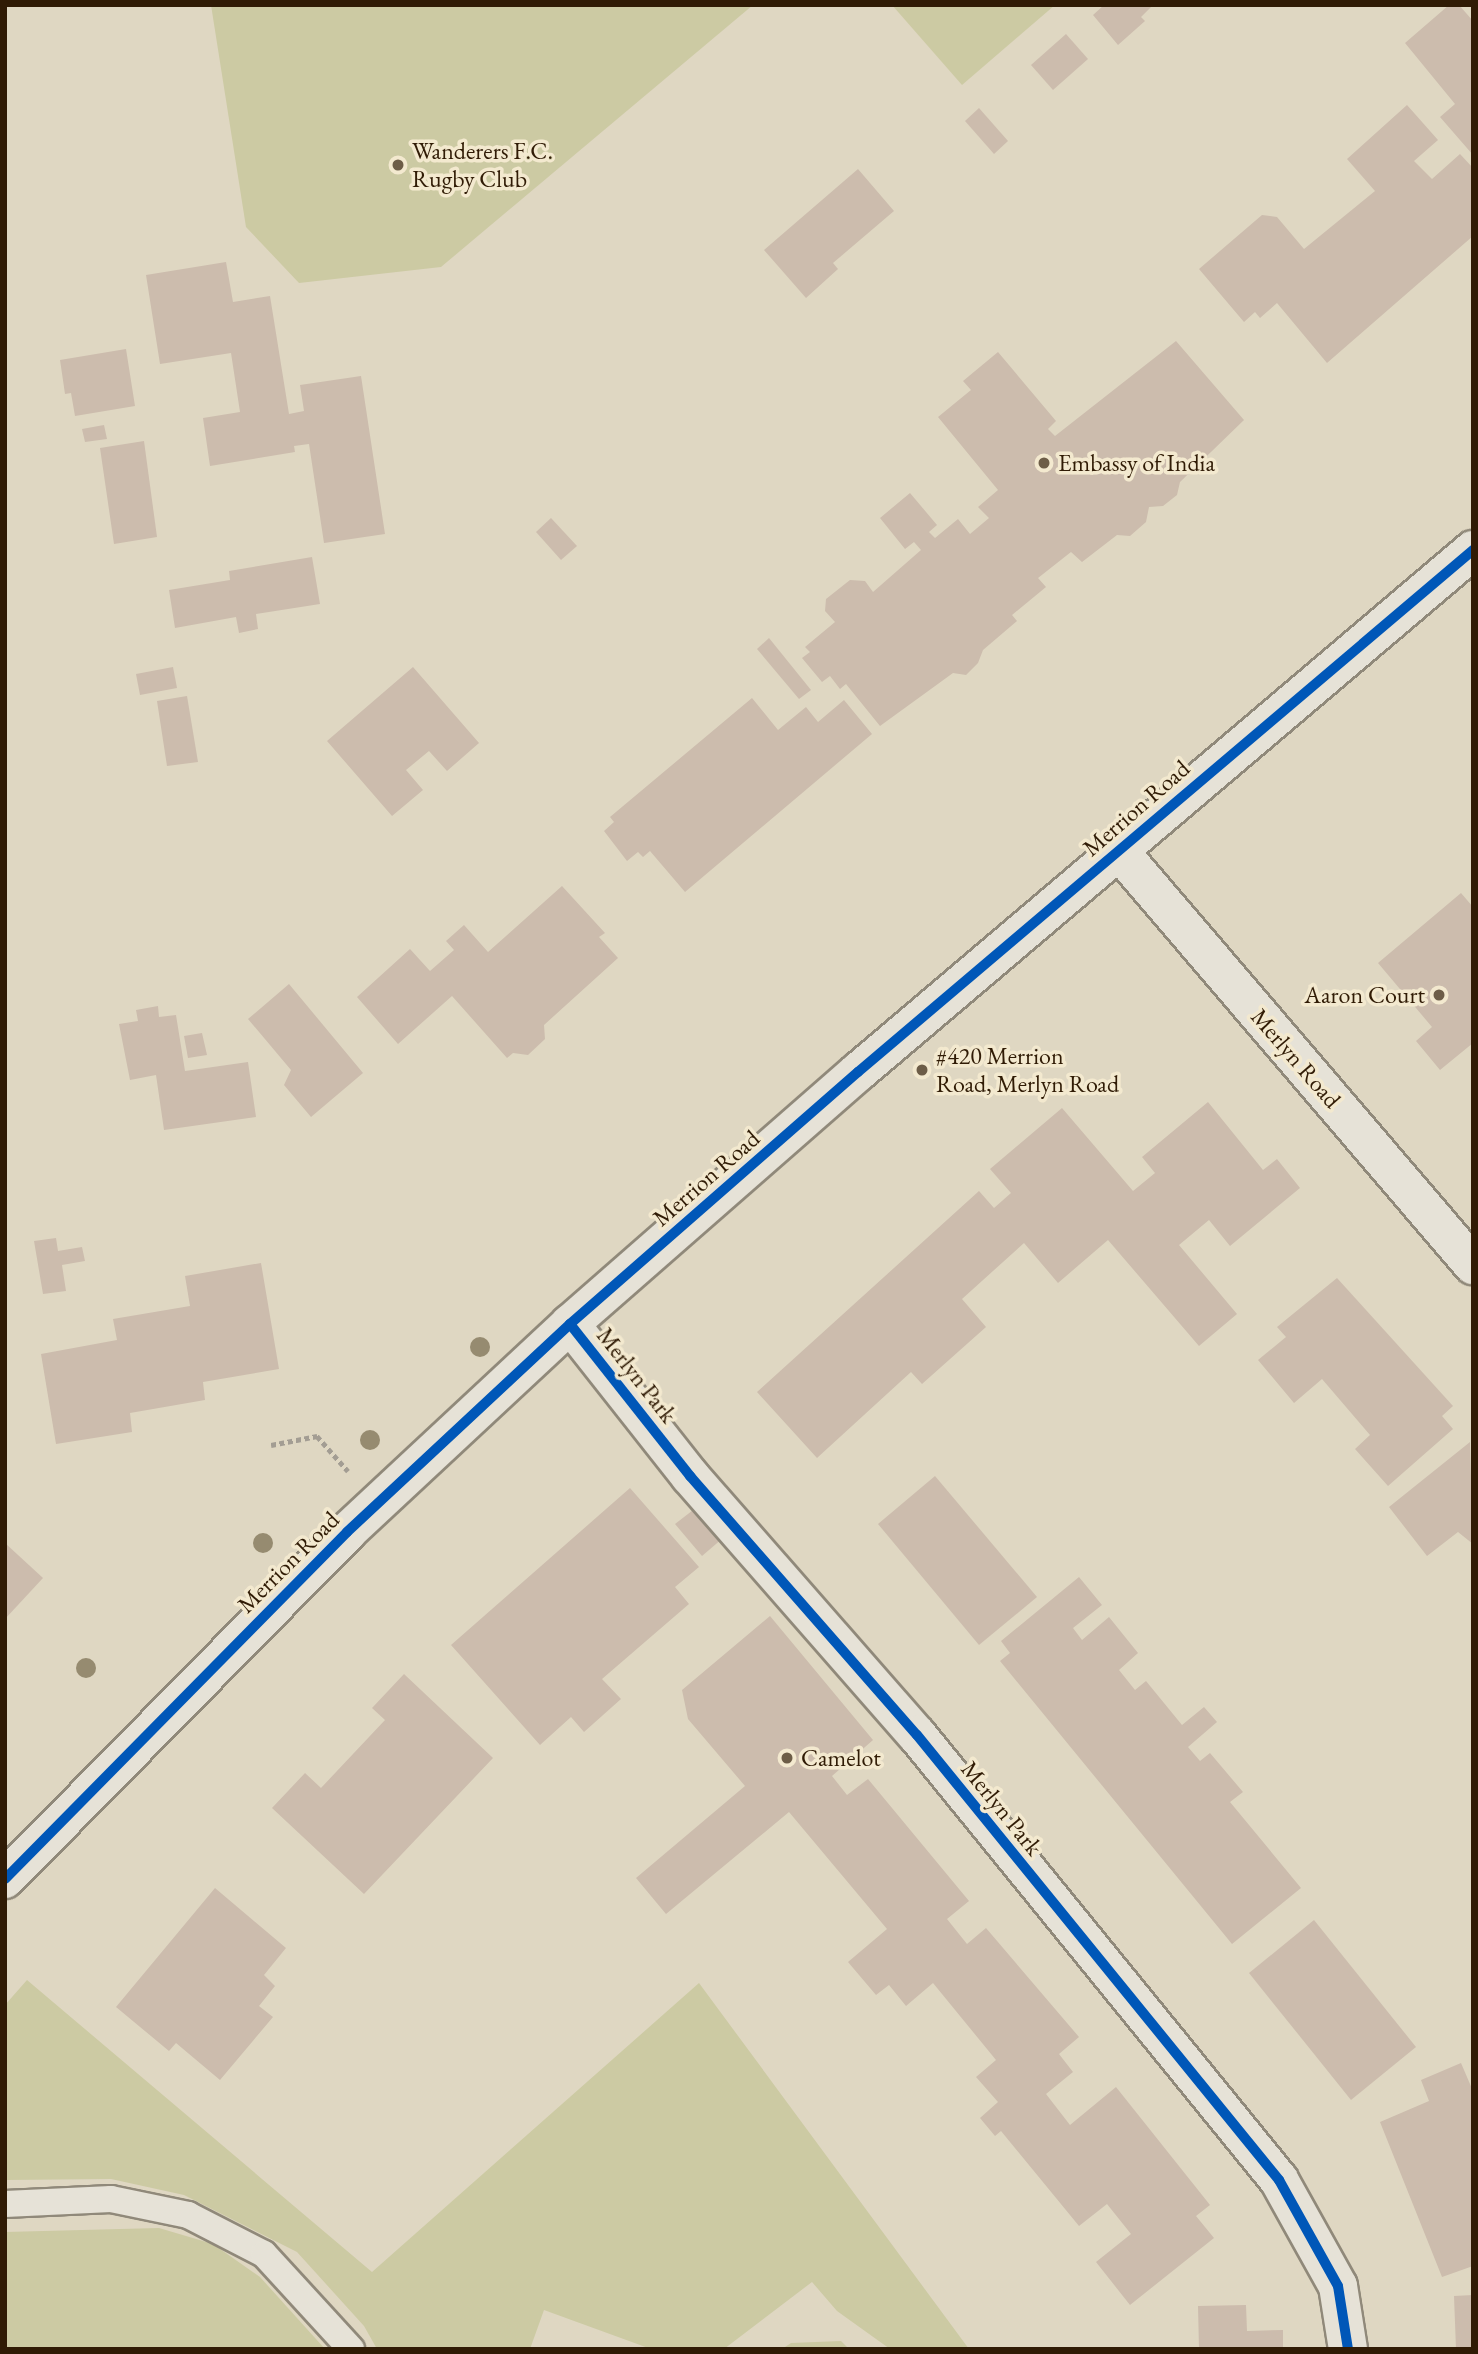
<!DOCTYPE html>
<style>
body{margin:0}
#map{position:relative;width:1478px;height:2354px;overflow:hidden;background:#dfd7c2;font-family:"EB Garamond",serif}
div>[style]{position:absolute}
.green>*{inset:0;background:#cccaa3}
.building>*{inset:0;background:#ccbcad}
.path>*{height:4.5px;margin-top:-2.25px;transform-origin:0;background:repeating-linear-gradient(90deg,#a39d93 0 5px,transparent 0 8.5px)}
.roads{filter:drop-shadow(2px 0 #90897a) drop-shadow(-2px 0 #90897a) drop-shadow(0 2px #90897a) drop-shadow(0 -2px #90897a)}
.lane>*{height:26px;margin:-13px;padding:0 13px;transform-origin:13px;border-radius:13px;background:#e6e2d7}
.street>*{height:38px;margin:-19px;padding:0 19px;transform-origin:19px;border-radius:19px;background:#e6e2d7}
.secondary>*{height:38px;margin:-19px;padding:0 19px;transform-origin:19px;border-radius:19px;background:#e6e2d7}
.cycleway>*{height:10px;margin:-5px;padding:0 5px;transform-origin:5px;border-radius:5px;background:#0057b8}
.trees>*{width:20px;height:20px;margin:-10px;border-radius:50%;background:#968b70}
.dots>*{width:19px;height:19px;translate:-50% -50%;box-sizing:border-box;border:4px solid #f3e9cf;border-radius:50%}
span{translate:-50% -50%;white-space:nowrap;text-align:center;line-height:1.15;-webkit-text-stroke:7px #f3e9cf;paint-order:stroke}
.poi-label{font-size:24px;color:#301b05}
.left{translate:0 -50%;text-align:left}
.right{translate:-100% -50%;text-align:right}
.street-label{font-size:24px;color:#301b05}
.frame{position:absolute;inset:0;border:7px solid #301b05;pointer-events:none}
</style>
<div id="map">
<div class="green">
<div style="clip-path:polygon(211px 5px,753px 5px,441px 267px,299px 283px,246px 227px)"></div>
<div style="clip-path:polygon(892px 5px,1055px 5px,962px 85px)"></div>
<div style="clip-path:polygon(27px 1980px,372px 2272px,699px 1983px,969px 2349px,890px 2349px,837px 2311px,812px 2282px,724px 2349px,651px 2349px,544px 2310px,530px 2349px,377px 2349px,364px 2326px,297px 2252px,184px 2195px,111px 2179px,5px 2180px,5px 2005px)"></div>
<div style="clip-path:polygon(159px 2228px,213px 2244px,260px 2277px,325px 2349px,5px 2349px,5px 2232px)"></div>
<div style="clip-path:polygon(841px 2341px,849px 2349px,782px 2349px,791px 2343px)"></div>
</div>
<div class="building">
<div style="clip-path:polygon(1104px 5px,1153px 5px,1141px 17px,1145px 21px,1118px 45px,1093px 15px)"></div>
<div style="clip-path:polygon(1449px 5px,1459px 5px,1473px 21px,1473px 155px,1440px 117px,1455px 104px,1405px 43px)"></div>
<div style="clip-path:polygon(1066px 34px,1088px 59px,1053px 90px,1031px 65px)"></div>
<div style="clip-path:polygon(1407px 105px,1438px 140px,1414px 161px,1432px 179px,1460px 154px,1473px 168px,1473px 236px,1327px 363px,1277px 303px,1260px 318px,1255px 312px,1244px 322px,1199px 269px,1262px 215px,1277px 217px,1304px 249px,1375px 191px,1347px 159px)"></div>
<div style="clip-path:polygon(979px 108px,1008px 141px,994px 154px,965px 121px)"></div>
<div style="clip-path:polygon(858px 169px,894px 211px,833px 263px,838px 269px,806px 298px,764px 250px)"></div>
<div style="clip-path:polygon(226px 262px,233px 302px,270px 296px,289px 414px,304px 411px,300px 385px,361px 376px,385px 534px,324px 543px,309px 444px,294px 446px,295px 452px,210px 466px,203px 418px,240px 412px,231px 353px,160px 364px,146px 275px)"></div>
<div style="clip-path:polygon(1176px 341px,1244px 420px,1180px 482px,1177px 495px,1163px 506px,1149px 507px,1146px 522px,1130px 536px,1117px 535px,1082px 562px,1071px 552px,1038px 578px,1046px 587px,1012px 615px,1017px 621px,983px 650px,978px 663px,966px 675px,953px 673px,880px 726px,846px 684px,840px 689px,830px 676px,822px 682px,802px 658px,810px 652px,805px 647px,835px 622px,825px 611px,826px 599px,850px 580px,865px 581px,873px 592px,921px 550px,914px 542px,905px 549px,880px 518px,910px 493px,937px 525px,929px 532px,935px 538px,958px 519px,970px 534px,989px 518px,978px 507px,998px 490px,938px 417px,971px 390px,963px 381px,998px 352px,1056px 421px,1048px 429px,1055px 436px)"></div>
<div style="clip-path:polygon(126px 349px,135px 406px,75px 416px,71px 393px,65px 394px,60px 360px)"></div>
<div style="clip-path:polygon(104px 425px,107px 439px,85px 442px,82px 429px)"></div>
<div style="clip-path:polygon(144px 441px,157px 537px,114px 544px,100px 448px)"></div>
<div style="clip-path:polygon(551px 518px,577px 546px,561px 560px,536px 532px)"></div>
<div style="clip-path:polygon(312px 557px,320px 604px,256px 614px,258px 629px,239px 633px,236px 617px,175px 628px,169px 590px,230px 580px,229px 571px)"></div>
<div style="clip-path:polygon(769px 638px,811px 690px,799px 699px,757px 649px)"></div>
<div style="clip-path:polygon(173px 667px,177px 688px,140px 695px,136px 674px)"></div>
<div style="clip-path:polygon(413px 667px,479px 743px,447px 771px,429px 751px,406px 770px,423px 790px,392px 816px,327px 741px)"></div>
<div style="clip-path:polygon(187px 696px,198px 762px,167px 766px,157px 701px)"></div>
<div style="clip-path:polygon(752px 698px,778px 730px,806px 707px,818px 722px,844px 700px,872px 734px,685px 892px,650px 851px,643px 857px,638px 852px,627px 861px,604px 831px,614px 822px,610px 817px)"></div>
<div style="clip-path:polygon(562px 886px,605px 933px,599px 937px,618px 958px,544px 1025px,545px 1039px,528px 1055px,513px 1053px,507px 1058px,452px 996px,398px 1044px,357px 997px,410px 949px,430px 971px,454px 950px,446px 941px,464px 925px,488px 952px)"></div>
<div style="clip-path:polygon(1461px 893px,1473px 907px,1473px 1043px,1440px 1070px,1416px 1041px,1432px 1027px,1378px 963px)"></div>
<div style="clip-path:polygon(289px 984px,363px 1073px,311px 1117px,284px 1085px,291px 1070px,248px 1019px)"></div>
<div style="clip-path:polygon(158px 1006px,159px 1017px,176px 1015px,185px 1071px,248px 1062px,256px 1117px,164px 1130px,156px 1075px,130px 1080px,119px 1024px,138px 1021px,136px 1010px)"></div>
<div style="clip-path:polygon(202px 1033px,207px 1055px,188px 1058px,184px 1036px)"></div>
<div style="clip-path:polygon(1208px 1102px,1263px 1170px,1277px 1159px,1300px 1188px,1230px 1246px,1209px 1220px,1179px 1245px,1237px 1314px,1199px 1346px,1108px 1240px,1058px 1283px,1024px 1243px,962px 1299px,986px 1327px,922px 1384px,911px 1372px,817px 1458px,757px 1392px,979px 1191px,994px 1208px,1011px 1193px,990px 1169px,1062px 1108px,1133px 1191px,1155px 1173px,1142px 1157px)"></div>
<div style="clip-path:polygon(56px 1238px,58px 1251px,82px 1247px,85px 1261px,62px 1265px,66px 1291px,43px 1294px,34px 1241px)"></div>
<div style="clip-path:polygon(261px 1263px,279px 1369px,203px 1382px,205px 1400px,130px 1413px,132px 1432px,56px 1444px,41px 1354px,117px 1340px,113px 1319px,190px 1306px,185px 1276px)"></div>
<div style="clip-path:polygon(1337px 1278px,1453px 1406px,1442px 1416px,1453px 1429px,1388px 1486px,1355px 1449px,1370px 1435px,1322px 1379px,1294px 1403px,1258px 1360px,1286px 1337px,1277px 1327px)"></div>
<div style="clip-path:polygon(1470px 1442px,1473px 1544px,1458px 1532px,1427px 1556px,1389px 1507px)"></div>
<div style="clip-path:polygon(935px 1476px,1037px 1597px,979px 1645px,878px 1524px)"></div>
<div style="clip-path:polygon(630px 1488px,699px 1567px,675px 1587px,689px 1604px,602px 1679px,621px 1699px,584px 1732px,571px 1717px,540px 1745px,451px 1645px)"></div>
<div style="clip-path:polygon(697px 1507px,723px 1538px,702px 1556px,675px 1524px)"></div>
<div style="clip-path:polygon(5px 1543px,43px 1578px,5px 1619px)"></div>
<div style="clip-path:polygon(1079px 1577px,1102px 1605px,1073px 1628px,1082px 1640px,1109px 1617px,1138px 1653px,1119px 1670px,1135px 1690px,1146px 1681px,1182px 1725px,1204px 1707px,1217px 1722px,1188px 1747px,1200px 1761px,1210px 1753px,1243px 1792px,1230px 1802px,1301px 1888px,1232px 1944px,1000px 1661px,1010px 1653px,1001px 1641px)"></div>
<div style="clip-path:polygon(770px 1616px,873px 1740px,832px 1776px,847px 1795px,868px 1779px,969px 1901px,947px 1919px,967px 1944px,986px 1928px,1079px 2037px,1059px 2054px,1073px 2072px,1046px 2094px,1070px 2125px,1116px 2087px,1210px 2205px,1196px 2216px,1214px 2238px,1130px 2305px,1096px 2262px,1131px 2234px,1107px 2204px,1079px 2226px,1001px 2131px,995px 2136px,980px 2118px,998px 2102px,976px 2077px,996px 2060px,933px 1983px,906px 2006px,889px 1985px,876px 1995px,848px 1962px,887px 1929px,789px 1812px,666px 1914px,636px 1878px,745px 1786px,688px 1719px,682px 1690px)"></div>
<div style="clip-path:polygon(404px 1674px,493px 1758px,364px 1894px,272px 1808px,305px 1773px,321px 1788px,385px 1720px,372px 1708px)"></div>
<div style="clip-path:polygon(215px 1888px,286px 1948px,264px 1975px,275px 1986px,259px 2006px,273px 2017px,220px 2080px,176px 2043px,169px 2051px,116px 2007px)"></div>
<div style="clip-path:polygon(1314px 1920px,1416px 2047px,1351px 2100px,1249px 1973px)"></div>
<div style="clip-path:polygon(1461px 2063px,1473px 2091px,1473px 2266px,1442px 2277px,1380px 2122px,1429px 2101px,1421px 2080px)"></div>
<div style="clip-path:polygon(1473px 2295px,1473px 2349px,1456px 2349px,1454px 2296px)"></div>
<div style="clip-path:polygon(1246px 2305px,1247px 2331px,1283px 2330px,1283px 2349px,1199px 2349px,1198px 2306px)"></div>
</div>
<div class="path">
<div style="left:271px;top:1445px;width:47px;rotate:-11.1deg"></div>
<div style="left:317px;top:1436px;width:47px;rotate:48.5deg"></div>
</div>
<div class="roads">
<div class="lane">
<div style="left:5px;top:2204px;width:106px;rotate:-2.7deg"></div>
<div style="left:111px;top:2199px;width:79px;rotate:11.7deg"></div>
<div style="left:188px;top:2215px;width:85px;rotate:27.2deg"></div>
<div style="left:264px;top:2254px;width:129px;rotate:47.5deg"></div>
</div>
<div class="street">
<div style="left:1119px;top:851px;width:545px;rotate:49.47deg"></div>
<div style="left:570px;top:1324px;width:194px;rotate:51.7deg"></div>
<div style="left:690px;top:1476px;width:344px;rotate:48.8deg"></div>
<div style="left:917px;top:1735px;width:574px;rotate:50.87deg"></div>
<div style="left:1279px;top:2180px;width:121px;rotate:60.9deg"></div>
<div style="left:1338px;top:2286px;width:64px;rotate:81deg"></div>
</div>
<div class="secondary">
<div style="left:5px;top:1879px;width:487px;rotate:-45.4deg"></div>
<div style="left:347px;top:1532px;width:305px;rotate:-43deg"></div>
<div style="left:570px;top:1324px;width:383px;rotate:-41.2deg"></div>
<div style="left:858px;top:1072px;width:807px;rotate:-40.32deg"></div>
</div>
</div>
<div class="cycleway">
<div style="left:570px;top:1324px;width:194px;rotate:51.7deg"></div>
<div style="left:690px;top:1476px;width:344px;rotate:48.8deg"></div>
<div style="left:917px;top:1735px;width:574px;rotate:50.87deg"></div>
<div style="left:1279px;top:2180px;width:121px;rotate:60.9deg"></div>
<div style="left:1338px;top:2286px;width:64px;rotate:81deg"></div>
<div style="left:5px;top:1879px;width:487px;rotate:-45.4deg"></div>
<div style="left:347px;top:1532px;width:305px;rotate:-43deg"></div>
<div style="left:570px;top:1324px;width:383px;rotate:-41.2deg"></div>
<div style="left:858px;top:1072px;width:807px;rotate:-40.32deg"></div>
</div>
<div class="trees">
<div style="left:480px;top:1347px"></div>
<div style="left:370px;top:1440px"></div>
<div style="left:263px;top:1543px"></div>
<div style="left:86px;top:1668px"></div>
</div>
<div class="dots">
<div style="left:398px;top:165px;background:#6d5d47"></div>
<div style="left:1044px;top:463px;background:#6d5d47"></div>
<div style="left:1439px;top:995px;background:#6d5d47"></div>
<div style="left:922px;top:1070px;background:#6d5d47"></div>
<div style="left:787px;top:1758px;background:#6d5d47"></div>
</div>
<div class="poi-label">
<span class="left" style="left:412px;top:165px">Wanderers F.C.<br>Rugby Club</span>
<span class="left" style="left:1058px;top:463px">Embassy of India</span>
<span class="right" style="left:1425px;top:995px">Aaron Court</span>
<span class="left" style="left:936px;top:1070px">#420 Merrion<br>Road, Merlyn Road</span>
<span class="left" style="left:801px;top:1758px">Camelot</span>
</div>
<div class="street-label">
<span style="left:1136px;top:808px;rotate:-41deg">Merrion Road</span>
<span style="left:1296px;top:1058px;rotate:49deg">Merlyn Road</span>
<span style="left:706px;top:1178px;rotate:-41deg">Merrion Road</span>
<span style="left:637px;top:1375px;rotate:52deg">Merlyn Park</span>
<span style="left:288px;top:1562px;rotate:-45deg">Merrion Road</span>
<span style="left:1002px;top:1808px;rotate:51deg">Merlyn Park</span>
</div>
<div class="frame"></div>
</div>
